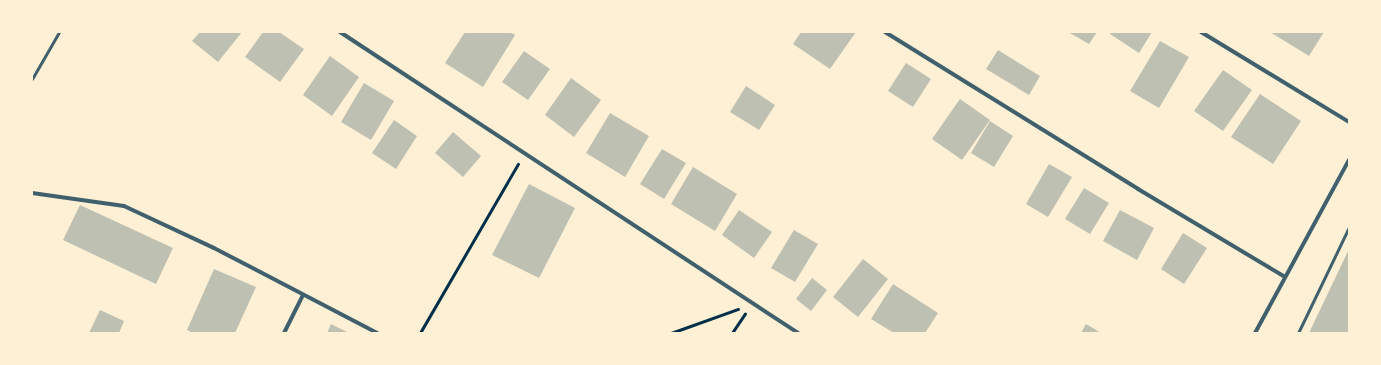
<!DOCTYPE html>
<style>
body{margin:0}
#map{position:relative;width:1381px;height:365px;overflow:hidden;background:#fdf0d5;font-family:"Fira Sans",sans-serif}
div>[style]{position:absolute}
.building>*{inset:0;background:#bec0b2}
.path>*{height:2.5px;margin:-1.25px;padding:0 1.25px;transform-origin:1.25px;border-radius:1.25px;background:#003049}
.service>*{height:3px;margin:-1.5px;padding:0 1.5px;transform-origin:1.5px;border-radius:1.5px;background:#3f606c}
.minor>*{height:4px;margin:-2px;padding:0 2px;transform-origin:2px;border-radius:2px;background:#3f606c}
span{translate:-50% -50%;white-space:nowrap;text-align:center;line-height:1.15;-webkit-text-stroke:4px #fdf0d5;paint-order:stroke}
.frame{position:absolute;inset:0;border:33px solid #fdf0d5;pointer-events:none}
</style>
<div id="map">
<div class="building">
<div style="clip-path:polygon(200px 32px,242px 32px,218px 62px,192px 41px)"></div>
<div style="clip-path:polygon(263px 32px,279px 32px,304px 49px,280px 82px,245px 57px)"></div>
<div style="clip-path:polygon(465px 32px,510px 32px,515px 35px,483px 87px,445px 63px)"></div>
<div style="clip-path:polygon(801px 32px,856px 32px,830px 69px,793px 44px)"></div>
<div style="clip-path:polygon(1068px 32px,1097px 32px,1089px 44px)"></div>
<div style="clip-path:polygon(1111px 32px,1152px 32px,1139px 53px,1110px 34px)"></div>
<div style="clip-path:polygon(1270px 32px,1324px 32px,1309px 56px)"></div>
<div style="clip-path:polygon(1160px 41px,1189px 57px,1159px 108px,1130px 91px)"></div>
<div style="clip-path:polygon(998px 50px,1040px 76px,1029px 95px,986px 69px)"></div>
<div style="clip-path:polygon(524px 51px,550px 69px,528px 100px,502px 82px)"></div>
<div style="clip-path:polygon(330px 56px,359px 77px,332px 116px,303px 95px)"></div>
<div style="clip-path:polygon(906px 63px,931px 79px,913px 107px,888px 91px)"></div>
<div style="clip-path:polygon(1223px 70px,1252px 90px,1223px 131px,1194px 111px)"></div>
<div style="clip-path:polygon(571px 78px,601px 100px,574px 137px,545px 115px)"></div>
<div style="clip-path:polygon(364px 83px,394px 101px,371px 140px,341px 122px)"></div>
<div style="clip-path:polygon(746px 86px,775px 105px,759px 130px,730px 112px)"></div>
<div style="clip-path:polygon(1260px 94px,1301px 121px,1273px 164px,1231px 137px)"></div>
<div style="clip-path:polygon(960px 99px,990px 120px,962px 160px,932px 139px)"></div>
<div style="clip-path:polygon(610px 113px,649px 136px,625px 177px,586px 153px)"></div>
<div style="clip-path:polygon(394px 120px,417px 136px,396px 169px,372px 153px)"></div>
<div style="clip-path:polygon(990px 121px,1013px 136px,994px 167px,971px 153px)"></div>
<div style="clip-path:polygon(453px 132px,481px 156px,463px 177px,435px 153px)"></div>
<div style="clip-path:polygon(662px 149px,686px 163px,664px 199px,640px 184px)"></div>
<div style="clip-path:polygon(1049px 164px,1072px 177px,1048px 217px,1026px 204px)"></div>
<div style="clip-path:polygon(693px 167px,737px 194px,715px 231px,671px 204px)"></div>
<div style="clip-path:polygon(529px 184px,575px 208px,539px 278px,492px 255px)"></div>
<div style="clip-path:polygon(1084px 188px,1109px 203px,1090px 234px,1065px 219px)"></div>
<div style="clip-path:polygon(80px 205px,173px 248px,156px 284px,63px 240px)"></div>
<div style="clip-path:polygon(739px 210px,772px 232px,754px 258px,722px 235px)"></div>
<div style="clip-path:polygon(1120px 210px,1154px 228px,1137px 260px,1103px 241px)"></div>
<div style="clip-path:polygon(794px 230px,818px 244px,795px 282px,771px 268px)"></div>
<div style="clip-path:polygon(1183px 233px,1207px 248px,1184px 284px,1161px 269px)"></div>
<div style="clip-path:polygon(1349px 249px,1349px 333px,1309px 333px)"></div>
<div style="clip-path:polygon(863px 259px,888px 279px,858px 317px,833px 297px)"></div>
<div style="clip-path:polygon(214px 269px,256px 287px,235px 333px,193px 333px,187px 330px)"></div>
<div style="clip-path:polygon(812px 278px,827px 290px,811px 311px,796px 299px)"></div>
<div style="clip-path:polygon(893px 284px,938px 313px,925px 333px,894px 333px,871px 319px)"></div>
<div style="clip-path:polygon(100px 310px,124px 321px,119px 333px,89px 333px)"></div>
<div style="clip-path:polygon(331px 324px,349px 333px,327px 333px)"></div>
<div style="clip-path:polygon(1086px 324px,1101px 333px,1081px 333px)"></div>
</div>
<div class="path">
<div style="left:420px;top:333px;width:195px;rotate:-59.9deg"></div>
<div style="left:671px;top:333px;width:71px;rotate:-19.7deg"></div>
<div style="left:732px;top:333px;width:23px;rotate:-56deg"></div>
</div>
<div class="service">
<div style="left:32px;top:79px;width:54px;rotate:-60.1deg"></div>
<div style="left:1298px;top:333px;width:118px;rotate:-64.3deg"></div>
</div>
<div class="minor">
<div style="left:340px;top:32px;width:548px;rotate:33.31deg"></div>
<div style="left:885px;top:32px;width:298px;rotate:31.8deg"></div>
<div style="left:1138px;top:189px;width:171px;rotate:30.9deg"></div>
<div style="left:1201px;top:32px;width:173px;rotate:31.3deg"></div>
<div style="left:32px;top:193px;width:93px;rotate:8deg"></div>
<div style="left:124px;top:206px;width:99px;rotate:25deg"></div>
<div style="left:214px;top:248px;width:184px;rotate:27.5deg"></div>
<div style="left:284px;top:333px;width:42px;rotate:-63.4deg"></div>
<div style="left:1255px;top:333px;width:197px;rotate:-61.5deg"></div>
</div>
<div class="frame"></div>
</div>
